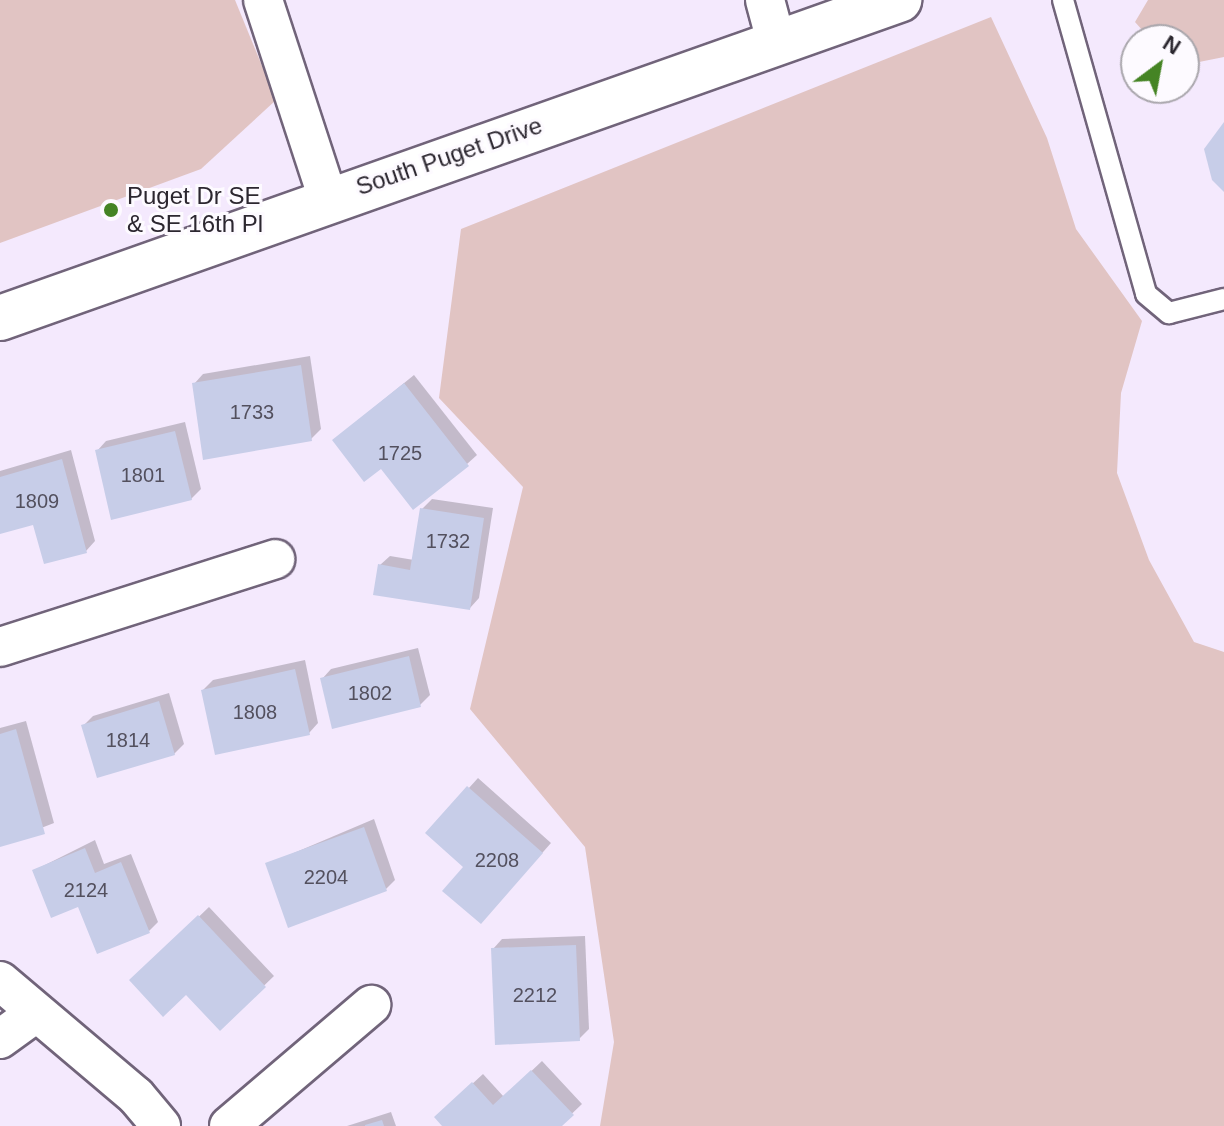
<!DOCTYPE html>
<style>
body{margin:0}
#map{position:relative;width:1224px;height:1126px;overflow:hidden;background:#f4e9fd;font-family:Arial,sans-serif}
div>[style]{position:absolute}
.green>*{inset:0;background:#e1c4c3}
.shadow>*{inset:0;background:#0003}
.building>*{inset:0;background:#c7cde8}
.roads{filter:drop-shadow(2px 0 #71647a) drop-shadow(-2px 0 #71647a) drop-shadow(0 2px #71647a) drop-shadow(0 -2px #71647a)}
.service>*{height:20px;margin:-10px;padding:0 10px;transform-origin:10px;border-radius:10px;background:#fff}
.minor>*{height:38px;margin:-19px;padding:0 19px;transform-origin:19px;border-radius:19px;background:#fff}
.tertiary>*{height:44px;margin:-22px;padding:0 22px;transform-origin:22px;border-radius:22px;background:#fff}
.dots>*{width:22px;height:22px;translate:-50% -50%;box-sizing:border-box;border:4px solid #fdfaff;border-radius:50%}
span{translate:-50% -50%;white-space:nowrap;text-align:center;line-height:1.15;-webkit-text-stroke:6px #fdfaff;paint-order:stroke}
.number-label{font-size:20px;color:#53505e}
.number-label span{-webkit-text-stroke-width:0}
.street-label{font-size:24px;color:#2c2730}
.poi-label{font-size:24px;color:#2c2730}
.left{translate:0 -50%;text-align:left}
.north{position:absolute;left:1120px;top:24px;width:80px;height:80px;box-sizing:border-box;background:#fdfaff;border:2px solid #a9a6ac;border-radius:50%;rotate:32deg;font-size:22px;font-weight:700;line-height:32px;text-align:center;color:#2c2730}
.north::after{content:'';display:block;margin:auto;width:28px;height:36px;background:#458424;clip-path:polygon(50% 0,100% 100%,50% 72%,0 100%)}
</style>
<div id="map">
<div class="green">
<div style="clip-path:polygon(0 0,235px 0,276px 100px,201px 169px,0 243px)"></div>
<div style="clip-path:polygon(1148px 0,1224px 0,1224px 57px,1184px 65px,1184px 40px,1151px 40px,1135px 22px)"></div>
<div style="clip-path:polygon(991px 17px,1047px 138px,1076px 229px,1142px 321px,1121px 393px,1117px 473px,1149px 560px,1194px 642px,1224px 652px,1224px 1126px,600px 1126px,614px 1042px,585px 847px,470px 709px,523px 487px,439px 398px,461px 229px)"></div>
</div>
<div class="shadow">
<div style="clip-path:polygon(310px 356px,321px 429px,311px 439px,194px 384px,203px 374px)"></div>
<div style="clip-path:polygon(414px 375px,477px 455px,467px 464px,382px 466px,345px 431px)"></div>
<div style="clip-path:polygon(185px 422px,201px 489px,191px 499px,97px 451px,106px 441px)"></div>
<div style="clip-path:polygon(71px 450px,95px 541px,86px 551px,35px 523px,0 532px,0 471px)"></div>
<div style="clip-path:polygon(432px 499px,493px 508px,479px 598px,470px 608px,380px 565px,390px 556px,414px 560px,422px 509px)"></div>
<div style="clip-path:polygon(418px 648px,430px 695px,420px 705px,322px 679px,331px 669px)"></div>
<div style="clip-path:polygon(305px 660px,318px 723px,309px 733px,203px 690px,213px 680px)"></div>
<div style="clip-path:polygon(169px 693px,184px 744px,174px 754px,84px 725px,93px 716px)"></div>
<div style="clip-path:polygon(26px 721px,54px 823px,0 844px,0 728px)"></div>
<div style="clip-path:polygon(478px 778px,551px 843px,490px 912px,466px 867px,428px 833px)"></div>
<div style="clip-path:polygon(374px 819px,395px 880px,386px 889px,268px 864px)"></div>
<div style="clip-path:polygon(95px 840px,104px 864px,131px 854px,158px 922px,149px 931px,79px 904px,35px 870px)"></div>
<div style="clip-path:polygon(209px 907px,274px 976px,220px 1028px,186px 992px,132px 981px)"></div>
<div style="clip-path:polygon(585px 936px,589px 1029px,579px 1039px,493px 949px,502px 939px)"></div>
<div style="clip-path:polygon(542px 1061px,582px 1104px,559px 1126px,445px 1126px,446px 1108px,483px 1074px,504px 1097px)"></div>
<div style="clip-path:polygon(391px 1112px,396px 1126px,347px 1126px)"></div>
</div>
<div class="building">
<div style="clip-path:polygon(1224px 122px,1224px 192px,1212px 180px,1204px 149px)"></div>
<div style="clip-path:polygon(301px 365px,312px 441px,203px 460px,192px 383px)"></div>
<div style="clip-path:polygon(404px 383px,469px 466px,413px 510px,381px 469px,364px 482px,332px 440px)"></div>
<div style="clip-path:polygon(175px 431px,192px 500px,111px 520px,95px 450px)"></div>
<div style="clip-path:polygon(62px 459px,87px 553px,44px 564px,33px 525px,0 534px,0 477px)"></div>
<div style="clip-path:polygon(420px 508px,484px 518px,470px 610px,373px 595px,378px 564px,410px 570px)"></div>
<div style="clip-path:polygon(409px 656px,421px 707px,332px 729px,320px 678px)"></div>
<div style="clip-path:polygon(295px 669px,310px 735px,215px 755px,201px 690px)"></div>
<div style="clip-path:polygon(159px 701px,175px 755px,97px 778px,81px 725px)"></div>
<div style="clip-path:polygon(16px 729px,45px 834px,0 847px,0 734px)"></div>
<div style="clip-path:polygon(467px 786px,543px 853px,481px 924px,442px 891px,463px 867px,425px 833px)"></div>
<div style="clip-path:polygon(364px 827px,387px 891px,288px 928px,265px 863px)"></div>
<div style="clip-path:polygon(85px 848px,95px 873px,121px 862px,150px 933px,97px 954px,78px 907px,51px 918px,32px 870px)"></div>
<div style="clip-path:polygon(198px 915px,266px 987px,220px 1031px,186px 995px,163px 1017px,129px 980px)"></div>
<div style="clip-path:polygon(576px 945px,580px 1041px,495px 1045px,491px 948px)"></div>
<div style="clip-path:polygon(531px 1070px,574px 1115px,562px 1126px,442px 1126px,434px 1117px,472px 1082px,493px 1105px)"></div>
<div style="clip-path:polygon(382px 1120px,384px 1126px,365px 1126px,365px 1125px)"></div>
</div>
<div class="roads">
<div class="service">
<div style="left:1063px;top:0;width:305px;rotate:74.2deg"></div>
<div style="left:1146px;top:294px;width:30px;rotate:40deg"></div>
<div style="left:1169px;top:313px;width:57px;rotate:-14.3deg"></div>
</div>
<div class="minor">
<div style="left:263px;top:0;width:209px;rotate:71.9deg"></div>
<div style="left:765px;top:0;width:42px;rotate:75deg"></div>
<div style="left:0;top:647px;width:289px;rotate:-17.7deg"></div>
<div style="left:0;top:981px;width:178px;rotate:40.2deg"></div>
<div style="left:136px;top:1096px;width:39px;rotate:50deg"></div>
<div style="left:0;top:1039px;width:41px;rotate:-36deg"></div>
<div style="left:229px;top:1126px;width:187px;rotate:-40.4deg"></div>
</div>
<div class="tertiary">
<div style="left:0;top:318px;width:954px;rotate:-19.48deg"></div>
</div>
</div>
<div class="dots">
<div style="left:111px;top:210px;background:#458424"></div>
</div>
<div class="number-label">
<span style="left:252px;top:412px">1733</span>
<span style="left:400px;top:453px">1725</span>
<span style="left:143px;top:475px">1801</span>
<span style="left:37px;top:501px">1809</span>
<span style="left:448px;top:541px">1732</span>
<span style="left:370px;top:693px">1802</span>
<span style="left:255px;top:712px">1808</span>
<span style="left:128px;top:740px">1814</span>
<span style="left:497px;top:860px">2208</span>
<span style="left:326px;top:877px">2204</span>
<span style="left:86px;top:890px">2124</span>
<span style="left:535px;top:995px">2212</span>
</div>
<div class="street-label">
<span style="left:449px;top:156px;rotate:-19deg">South Puget Drive</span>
</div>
<div class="poi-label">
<span class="left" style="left:127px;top:210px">Puget Dr SE<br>&amp; SE 16th Pl</span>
</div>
<div class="north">N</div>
</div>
